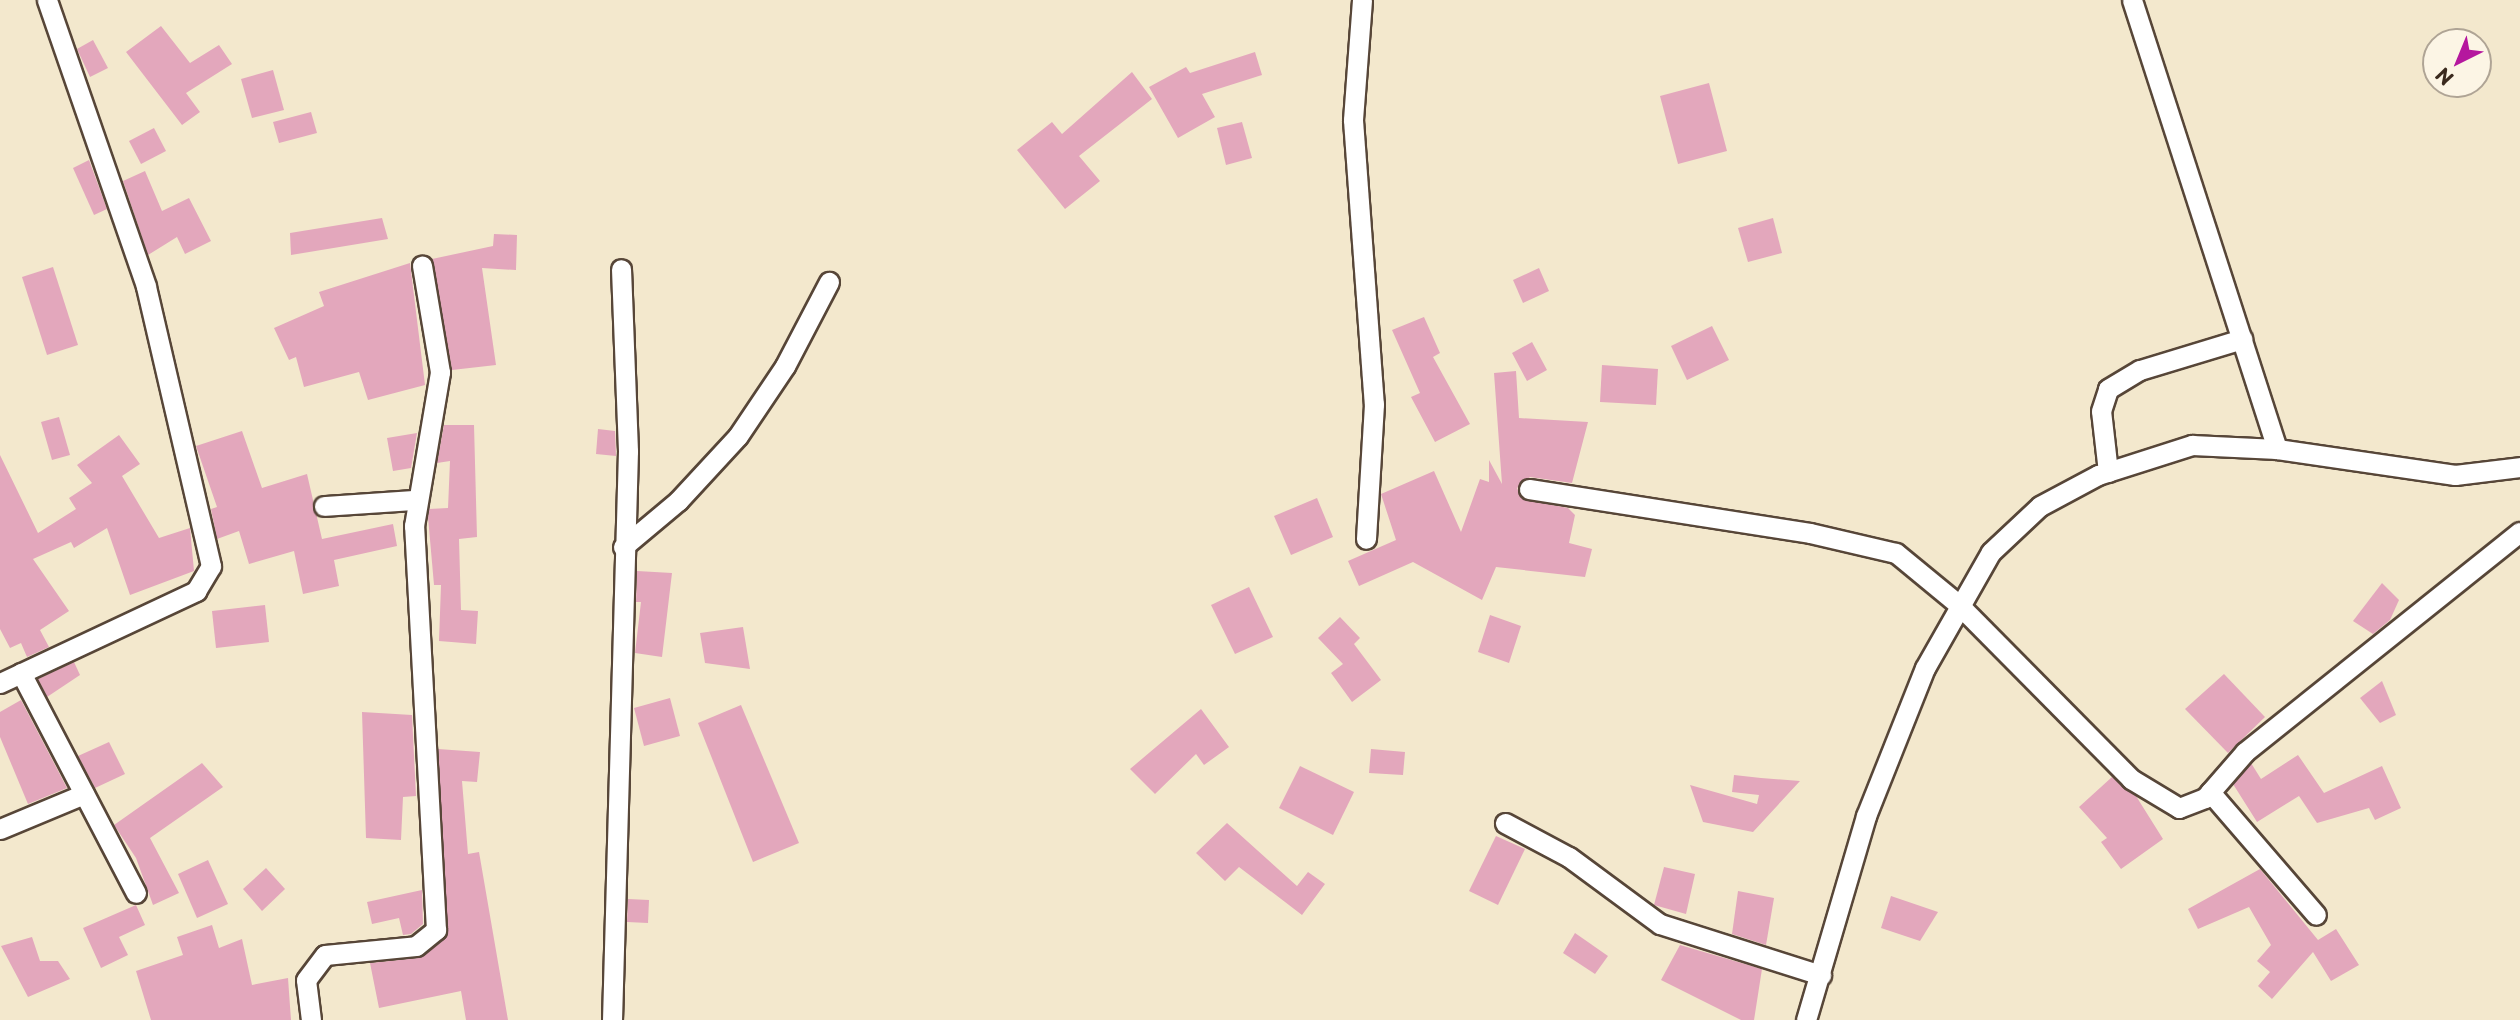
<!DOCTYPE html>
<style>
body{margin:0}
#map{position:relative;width:2520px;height:1020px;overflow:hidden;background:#f3e8cd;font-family:"Playpen Sans",sans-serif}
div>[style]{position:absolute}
.building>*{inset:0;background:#e3a7bc}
.roads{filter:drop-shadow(2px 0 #574638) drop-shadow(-2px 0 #574638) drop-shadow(0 2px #574638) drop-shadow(0 -2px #574638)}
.street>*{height:19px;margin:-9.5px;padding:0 9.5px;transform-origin:9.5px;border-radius:9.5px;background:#fff}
span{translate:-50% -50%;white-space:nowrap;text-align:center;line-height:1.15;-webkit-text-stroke:5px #fcf5e5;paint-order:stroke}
.north{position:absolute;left:2422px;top:28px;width:70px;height:70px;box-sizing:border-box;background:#fcf5e5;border:2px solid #afa495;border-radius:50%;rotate:223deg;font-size:19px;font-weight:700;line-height:28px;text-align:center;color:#3b2a1e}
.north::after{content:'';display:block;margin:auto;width:24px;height:32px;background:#b5179e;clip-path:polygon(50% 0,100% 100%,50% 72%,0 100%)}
</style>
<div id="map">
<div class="building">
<div style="clip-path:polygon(161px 26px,190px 63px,219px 45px,232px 64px,186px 93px,200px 112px,182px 125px,126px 52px)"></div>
<div style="clip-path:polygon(93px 40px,108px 68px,90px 77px,77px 49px)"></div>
<div style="clip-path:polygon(1255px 52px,1262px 75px,1202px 94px,1215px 117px,1178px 138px,1149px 87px,1186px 67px,1190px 73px)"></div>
<div style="clip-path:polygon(273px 70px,284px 110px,252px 118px,241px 79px)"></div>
<div style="clip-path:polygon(1132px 72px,1152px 99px,1079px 156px,1100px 181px,1065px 209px,1017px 150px,1052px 122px,1062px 134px)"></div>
<div style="clip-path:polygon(1709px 83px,1727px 151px,1678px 164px,1660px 96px)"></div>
<div style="clip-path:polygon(311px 112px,317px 133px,279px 143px,273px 122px)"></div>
<div style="clip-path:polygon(1242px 122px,1252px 158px,1226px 165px,1217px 128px)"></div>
<div style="clip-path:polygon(154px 128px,166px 151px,141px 164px,129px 141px)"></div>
<div style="clip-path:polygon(89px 160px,107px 209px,94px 215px,73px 168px)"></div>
<div style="clip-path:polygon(145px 171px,162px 211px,189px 198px,211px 241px,185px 254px,177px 237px,148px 255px,123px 181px)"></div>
<div style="clip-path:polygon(382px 218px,388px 239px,291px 255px,290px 233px)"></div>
<div style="clip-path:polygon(1773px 218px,1782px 253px,1748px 262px,1738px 228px)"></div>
<div style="clip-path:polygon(494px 234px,517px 235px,516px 270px,482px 268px,496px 365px,452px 370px,432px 259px,493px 246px)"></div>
<div style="clip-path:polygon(410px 263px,425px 385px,368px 400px,359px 372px,304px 387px,296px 357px,289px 360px,274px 328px,324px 306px,319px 292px)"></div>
<div style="clip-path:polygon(53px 267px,78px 345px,47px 355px,22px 277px)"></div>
<div style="clip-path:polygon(1539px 268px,1549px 291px,1523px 303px,1513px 280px)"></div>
<div style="clip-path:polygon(1424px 317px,1440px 353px,1433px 357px,1470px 424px,1435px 442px,1411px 397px,1420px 393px,1392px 330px)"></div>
<div style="clip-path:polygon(1712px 326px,1729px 360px,1687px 380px,1671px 346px)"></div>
<div style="clip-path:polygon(1532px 342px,1547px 370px,1527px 381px,1512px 353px)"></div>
<div style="clip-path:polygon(1602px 365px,1658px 369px,1656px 405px,1600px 402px)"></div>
<div style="clip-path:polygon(1516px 371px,1519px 418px,1588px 422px,1572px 483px,1530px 477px,1517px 488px,1522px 499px,1568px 508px,1575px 515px,1569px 543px,1592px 549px,1585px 577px,1496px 567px,1482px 600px,1413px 562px,1359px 586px,1348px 561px,1396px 540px,1381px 494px,1434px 471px,1461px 532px,1480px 479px,1489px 482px,1489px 460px,1502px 484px,1494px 373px)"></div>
<div style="clip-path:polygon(59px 417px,70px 455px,52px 460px,41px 422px)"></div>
<div style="clip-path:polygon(444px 425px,474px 425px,477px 537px,459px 539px,461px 610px,478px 611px,476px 644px,439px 641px,441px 585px,434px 585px,428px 517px,429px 509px,448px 508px,450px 461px,437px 463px)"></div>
<div style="clip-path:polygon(598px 429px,615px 431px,616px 456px,596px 454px)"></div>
<div style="clip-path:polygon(242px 431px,262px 488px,307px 474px,322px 539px,393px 524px,397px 546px,334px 560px,339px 586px,303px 594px,294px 551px,249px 564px,239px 531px,217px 539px,211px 509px,217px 507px,196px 446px)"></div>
<div style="clip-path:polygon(417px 433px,411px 468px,393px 471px,387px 438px)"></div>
<div style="clip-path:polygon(119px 435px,140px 464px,122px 476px,159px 538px,190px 528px,194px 571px,130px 595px,107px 528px,74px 548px,71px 542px,33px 559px,69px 611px,40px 630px,49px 647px,27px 657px,21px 643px,10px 648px,0 629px,0 455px,38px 533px,76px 509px,69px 498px,92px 483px,77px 465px)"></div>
<div style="clip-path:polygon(1317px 498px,1333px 537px,1291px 555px,1274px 516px)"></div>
<div style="clip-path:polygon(637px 571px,672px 573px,662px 657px,635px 653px,641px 602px,636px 602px)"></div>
<div style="clip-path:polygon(2382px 583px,2399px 600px,2390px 620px,2373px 634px,2353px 621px)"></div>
<div style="clip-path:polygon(1249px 587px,1273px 637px,1235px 654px,1211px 605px)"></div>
<div style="clip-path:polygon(265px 605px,269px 642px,216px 648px,212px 611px)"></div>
<div style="clip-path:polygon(1490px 615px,1521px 626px,1509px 663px,1478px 652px)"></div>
<div style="clip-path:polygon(1340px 617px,1360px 638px,1354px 644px,1381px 680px,1352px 702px,1331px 673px,1343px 664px,1318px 638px)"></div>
<div style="clip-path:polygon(743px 627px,750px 669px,705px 663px,700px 633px)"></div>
<div style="clip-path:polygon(74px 662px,80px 675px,47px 697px,38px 679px)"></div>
<div style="clip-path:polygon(2224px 674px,2265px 717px,2228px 753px,2185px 709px)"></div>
<div style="clip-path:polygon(2382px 681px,2396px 715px,2380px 723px,2360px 698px)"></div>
<div style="clip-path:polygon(670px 698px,680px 736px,644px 746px,634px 708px)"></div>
<div style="clip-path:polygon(21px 700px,67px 788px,28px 804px,0 737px,0 712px)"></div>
<div style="clip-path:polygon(741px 705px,799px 843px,753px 862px,698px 723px)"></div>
<div style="clip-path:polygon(1201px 709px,1229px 747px,1204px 765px,1196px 754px,1155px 794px,1130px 769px)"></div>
<div style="clip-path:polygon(362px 712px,412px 715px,416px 796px,403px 797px,401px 840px,366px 838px)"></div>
<div style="clip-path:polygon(109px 742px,125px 774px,95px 788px,78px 756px)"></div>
<div style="clip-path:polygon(438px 749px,480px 752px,477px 782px,462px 781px,468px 854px,479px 852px,508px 1020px,466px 1020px,461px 991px,379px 1008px,370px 963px,418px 958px,447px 934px)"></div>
<div style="clip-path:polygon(1371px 749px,1405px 752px,1403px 775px,1369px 773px)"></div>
<div style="clip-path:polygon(2298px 755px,2324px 793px,2382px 766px,2401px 808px,2375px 820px,2369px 808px,2317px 823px,2299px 796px,2257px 822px,2233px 784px,2251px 763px,2261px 779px)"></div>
<div style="clip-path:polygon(202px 763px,223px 787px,150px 838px,179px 893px,153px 905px,136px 858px,114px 825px)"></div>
<div style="clip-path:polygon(1300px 766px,1354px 792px,1333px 835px,1279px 808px)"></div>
<div style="clip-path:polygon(1734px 775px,1761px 778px,1800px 781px,1753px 832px,1703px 822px,1690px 785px,1757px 804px,1759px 795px,1732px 792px)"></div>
<div style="clip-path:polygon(2112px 777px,2136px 796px,2163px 839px,2121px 869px,2101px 842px,2107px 838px,2079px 807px)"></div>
<div style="clip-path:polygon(1227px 823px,1297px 886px,1308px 872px,1325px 884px,1302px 915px,1239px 867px,1225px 881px,1196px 853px)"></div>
<div style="clip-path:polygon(1496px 836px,1525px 849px,1498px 905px,1469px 891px)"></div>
<div style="clip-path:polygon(208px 860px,228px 904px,197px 918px,178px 874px)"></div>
<div style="clip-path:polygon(1664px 867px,1695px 874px,1686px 914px,1654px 905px)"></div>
<div style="clip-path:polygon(266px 868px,285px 889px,262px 911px,243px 889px)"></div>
<div style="clip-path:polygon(2260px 869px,2318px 940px,2336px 929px,2359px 965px,2331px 981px,2313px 952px,2272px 999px,2258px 986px,2270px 972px,2257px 961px,2271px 945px,2249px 907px,2198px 929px,2188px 909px)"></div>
<div style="clip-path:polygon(422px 890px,423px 924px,411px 934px,403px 935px,399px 918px,372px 924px,367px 902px)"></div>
<div style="clip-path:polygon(1738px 891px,1774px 898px,1766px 945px,1732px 934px)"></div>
<div style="clip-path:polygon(1891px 896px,1938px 912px,1920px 941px,1881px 928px)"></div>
<div style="clip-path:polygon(628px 899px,649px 900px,648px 923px,627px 922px)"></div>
<div style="clip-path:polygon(136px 905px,145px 925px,119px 937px,128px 955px,101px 968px,83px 928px)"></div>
<div style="clip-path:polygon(212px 925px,219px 948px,242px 939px,252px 985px,288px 978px,291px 1020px,151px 1020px,136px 971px,183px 955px,177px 937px)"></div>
<div style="clip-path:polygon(1575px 933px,1608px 956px,1595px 974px,1563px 953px)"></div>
<div style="clip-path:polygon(32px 937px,40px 961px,58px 961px,70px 979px,28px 997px,1px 946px)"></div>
<div style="clip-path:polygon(1680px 945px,1762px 969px,1754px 1020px,1741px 1020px,1661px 980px)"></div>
</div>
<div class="roads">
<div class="street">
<div style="left:1362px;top:0;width:120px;rotate:94.3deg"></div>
<div style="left:1353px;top:120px;width:285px;rotate:85.8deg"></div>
<div style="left:1374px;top:404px;width:135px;rotate:93.4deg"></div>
<div style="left:2132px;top:0;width:472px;rotate:72.1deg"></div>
<div style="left:2108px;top:472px;width:61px;rotate:-96.5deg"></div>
<div style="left:2101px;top:411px;width:23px;rotate:-72deg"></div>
<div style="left:2108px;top:389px;width:37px;rotate:-31deg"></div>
<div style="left:2140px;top:370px;width:107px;rotate:-16.9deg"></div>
<div style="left:1529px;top:489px;width:284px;rotate:8.9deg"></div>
<div style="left:1810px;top:533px;width:88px;rotate:13.1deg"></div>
<div style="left:1896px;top:553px;width:82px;rotate:39.5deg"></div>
<div style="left:1959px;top:605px;width:245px;rotate:45.3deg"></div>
<div style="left:2131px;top:779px;width:56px;rotate:31.1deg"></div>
<div style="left:2179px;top:808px;width:28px;rotate:-21deg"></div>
<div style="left:2205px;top:798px;width:61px;rotate:-49deg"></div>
<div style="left:2245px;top:752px;width:352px;rotate:-38.7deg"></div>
<div style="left:324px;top:506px;width:91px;rotate:-3.8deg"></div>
<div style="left:623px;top:547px;width:72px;rotate:-39.9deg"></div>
<div style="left:678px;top:501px;width:88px;rotate:-47.3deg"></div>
<div style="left:738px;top:436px;width:84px;rotate:-56.1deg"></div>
<div style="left:785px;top:366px;width:95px;rotate:-62.4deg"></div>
<div style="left:21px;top:673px;width:248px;rotate:62.4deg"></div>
<div style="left:0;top:683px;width:217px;rotate:-25.1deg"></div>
<div style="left:196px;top:591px;width:29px;rotate:-59deg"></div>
<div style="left:211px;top:566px;width:287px;rotate:-103.1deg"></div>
<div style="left:146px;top:286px;width:303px;rotate:-109.1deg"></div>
<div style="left:2210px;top:792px;width:162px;rotate:49.2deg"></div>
<div style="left:1505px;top:823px;width:72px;rotate:28deg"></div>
<div style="left:1569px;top:857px;width:113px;rotate:36.4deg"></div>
<div style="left:1660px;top:924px;width:169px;rotate:17.6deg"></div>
<div style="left:0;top:829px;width:91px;rotate:-22.6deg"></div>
<div style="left:311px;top:1020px;width:40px;rotate:-97.1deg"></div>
<div style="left:306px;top:980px;width:31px;rotate:-53deg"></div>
<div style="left:325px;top:955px;width:91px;rotate:-5.6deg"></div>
<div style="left:416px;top:946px;width:26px;rotate:-39deg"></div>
<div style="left:436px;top:930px;width:405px;rotate:-93.1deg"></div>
<div style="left:414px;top:526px;width:156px;rotate:-80.4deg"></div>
<div style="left:440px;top:372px;width:108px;rotate:-99.6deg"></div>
<div style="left:612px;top:1020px;width:569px;rotate:-88.39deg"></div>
<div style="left:628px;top:451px;width:182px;rotate:-92.2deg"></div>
<div style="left:1806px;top:1020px;width:213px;rotate:-73.6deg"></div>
<div style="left:1866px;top:816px;width:159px;rotate:-68.3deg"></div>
<div style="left:1925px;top:668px;width:133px;rotate:-60.4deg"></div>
<div style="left:1991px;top:552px;width:67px;rotate:-43.2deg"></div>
<div style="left:2040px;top:506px;width:66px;rotate:-28.1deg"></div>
<div style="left:2098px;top:475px;width:99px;rotate:-17.7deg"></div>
<div style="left:2192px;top:445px;width:85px;rotate:2.7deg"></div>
<div style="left:2277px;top:449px;width:180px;rotate:8.3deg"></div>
<div style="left:2455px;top:475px;width:65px;rotate:-7deg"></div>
</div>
</div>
<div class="north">N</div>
</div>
